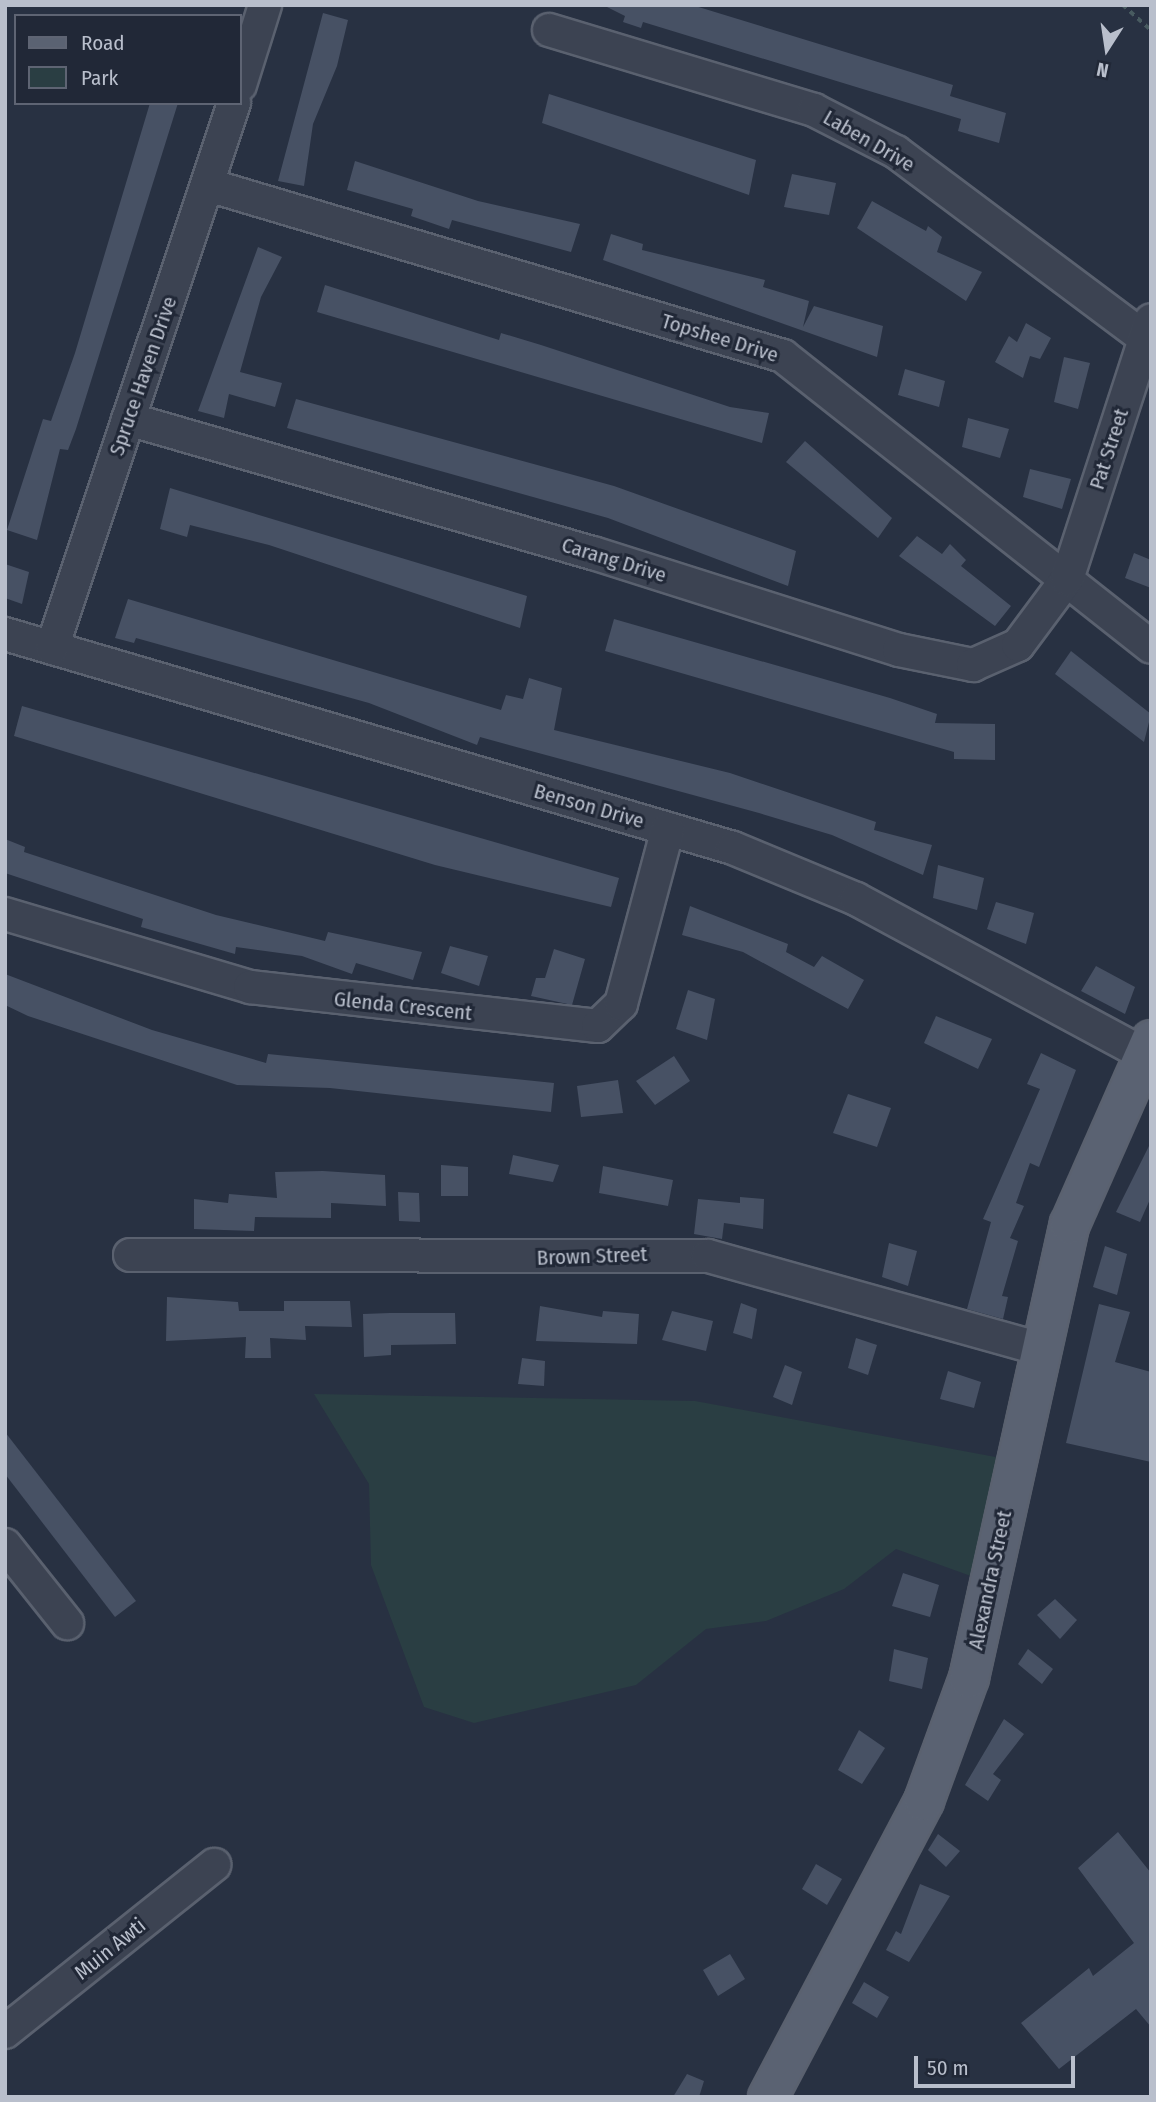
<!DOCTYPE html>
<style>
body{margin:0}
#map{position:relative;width:1156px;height:2102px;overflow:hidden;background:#283142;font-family:"Fira Sans Condensed",sans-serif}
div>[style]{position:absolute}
.green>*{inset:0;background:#2a3e43}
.building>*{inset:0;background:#475164}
.path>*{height:3.5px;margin-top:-1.75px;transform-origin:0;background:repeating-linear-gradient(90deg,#485b60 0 5px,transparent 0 10px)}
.roads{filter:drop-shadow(2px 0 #5a616f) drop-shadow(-2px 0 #5a616f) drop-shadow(0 2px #5a616f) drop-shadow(0 -2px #5a616f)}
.minor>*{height:32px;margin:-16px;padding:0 16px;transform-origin:16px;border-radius:16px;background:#3c4352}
.major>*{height:38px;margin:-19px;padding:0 19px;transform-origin:19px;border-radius:19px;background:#5a6272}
span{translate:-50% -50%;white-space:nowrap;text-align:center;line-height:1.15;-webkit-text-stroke:6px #212837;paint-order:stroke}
.street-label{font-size:21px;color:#b9bfcc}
.frame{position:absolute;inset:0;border:7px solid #b9bfcc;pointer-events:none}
.legend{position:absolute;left:14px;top:14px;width:228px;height:91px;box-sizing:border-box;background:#212837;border:2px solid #5e6473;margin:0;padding:9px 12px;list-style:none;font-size:21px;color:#b9bfcc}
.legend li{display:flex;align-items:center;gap:14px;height:35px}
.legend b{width:35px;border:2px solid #5e6473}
.north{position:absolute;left:1072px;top:14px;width:70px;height:70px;-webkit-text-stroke:5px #212837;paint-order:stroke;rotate:192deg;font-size:19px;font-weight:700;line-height:28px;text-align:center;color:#b9bfcc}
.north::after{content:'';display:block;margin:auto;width:24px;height:32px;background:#b9bfcc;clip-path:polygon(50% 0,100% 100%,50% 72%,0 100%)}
.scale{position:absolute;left:914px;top:2056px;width:161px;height:32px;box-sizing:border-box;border:4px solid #b9bfcc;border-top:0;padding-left:9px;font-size:21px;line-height:24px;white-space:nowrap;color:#b9bfcc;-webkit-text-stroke:5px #212837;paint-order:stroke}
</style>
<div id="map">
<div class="green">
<div style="clip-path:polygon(314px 1394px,695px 1401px,1017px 1461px,993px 1584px,896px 1549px,844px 1589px,766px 1621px,706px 1629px,636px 1685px,474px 1723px,424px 1707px,371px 1565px,369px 1484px)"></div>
</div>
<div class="building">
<div style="clip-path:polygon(603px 5px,692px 5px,953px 85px,950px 96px,1006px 113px,999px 143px,958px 131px,961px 119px,643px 22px,641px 28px,623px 22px,625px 16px)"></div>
<div style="clip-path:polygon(323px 13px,348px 20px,337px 66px,313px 124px,304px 186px,278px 181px)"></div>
<div style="clip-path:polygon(549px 94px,756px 160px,749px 195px,542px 123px)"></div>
<div style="clip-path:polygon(150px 103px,178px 103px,76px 429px,68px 450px,60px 449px,37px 540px,7px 530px,43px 419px,51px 421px,75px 353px)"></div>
<div style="clip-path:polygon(355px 161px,478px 201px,580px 224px,571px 252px,452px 220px,449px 229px,411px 216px,413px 209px,347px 190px)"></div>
<div style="clip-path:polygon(792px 174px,836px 183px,829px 215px,784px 207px)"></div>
<div style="clip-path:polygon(872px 201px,926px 231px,928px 226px,942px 237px,937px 252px,982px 272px,966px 301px,857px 228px)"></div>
<div style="clip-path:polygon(611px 234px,643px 244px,642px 250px,765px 280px,763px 287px,809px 301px,803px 327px,814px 306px,883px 326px,877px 357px,603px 260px)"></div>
<div style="clip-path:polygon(258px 247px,282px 257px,261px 297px,240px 372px,282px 383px,275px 407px,229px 394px,224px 418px,198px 411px)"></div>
<div style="clip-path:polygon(325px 285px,499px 340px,501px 333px,541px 345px,730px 407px,769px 413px,762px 443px,317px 312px)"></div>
<div style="clip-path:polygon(1026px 323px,1051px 338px,1040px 359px,1030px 356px,1023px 378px,995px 362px,1009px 336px,1017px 342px)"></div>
<div style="clip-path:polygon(1064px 357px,1090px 363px,1078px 409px,1054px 402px)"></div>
<div style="clip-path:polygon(905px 369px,945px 381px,939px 407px,898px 395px)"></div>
<div style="clip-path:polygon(296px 399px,614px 486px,796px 551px,788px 586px,608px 518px,287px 428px)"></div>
<div style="clip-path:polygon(968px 418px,1009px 429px,1000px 458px,962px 447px)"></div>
<div style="clip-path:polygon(805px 441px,892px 518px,878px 538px,786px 462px)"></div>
<div style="clip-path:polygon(1030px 469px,1071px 479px,1062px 509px,1023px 497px)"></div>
<div style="clip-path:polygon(170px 488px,527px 596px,520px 628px,269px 545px,190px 525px,187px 537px,160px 529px)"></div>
<div style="clip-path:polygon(917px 536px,942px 554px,950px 544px,966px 560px,961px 566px,1011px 606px,995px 626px,899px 556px)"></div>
<div style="clip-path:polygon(1134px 553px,1151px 560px,1151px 588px,1125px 578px)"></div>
<div style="clip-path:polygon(5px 564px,29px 572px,22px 604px,5px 598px)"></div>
<div style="clip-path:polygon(128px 599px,501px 710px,506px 695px,523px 699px,529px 678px,562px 688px,554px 730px,730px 773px,876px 822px,874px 830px,932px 845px,923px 875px,832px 835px,759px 813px,480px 737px,477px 745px,369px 703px,136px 638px,134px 643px,115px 638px)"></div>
<div style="clip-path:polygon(614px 619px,890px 698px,937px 714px,935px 723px,995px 724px,995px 760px,954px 759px,954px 752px,605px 651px)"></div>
<div style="clip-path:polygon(1071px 651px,1151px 714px,1144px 742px,1055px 674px)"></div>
<div style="clip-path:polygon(22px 706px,619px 878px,611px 907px,435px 865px,14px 736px)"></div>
<div style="clip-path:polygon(5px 839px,25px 847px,24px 852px,216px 915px,325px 941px,328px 932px,422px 952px,413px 980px,356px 963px,352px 974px,302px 956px,236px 947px,235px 954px,141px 927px,143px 919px,5px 873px)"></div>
<div style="clip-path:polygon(938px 865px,984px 878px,977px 910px,933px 898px)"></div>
<div style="clip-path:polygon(996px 902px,1034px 913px,1026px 944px,987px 929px)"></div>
<div style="clip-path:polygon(690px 906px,788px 944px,786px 952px,814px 967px,822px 956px,864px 980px,848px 1009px,743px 952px,682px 935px)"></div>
<div style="clip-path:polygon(450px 946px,488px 956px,479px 986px,441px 973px)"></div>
<div style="clip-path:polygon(554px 949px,585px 959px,572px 1005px,531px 996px,536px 978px,545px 978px)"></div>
<div style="clip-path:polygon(1096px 966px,1135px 987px,1125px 1014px,1081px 991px)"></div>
<div style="clip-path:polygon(5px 974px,152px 1030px,266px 1063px,268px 1054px,554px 1083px,551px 1112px,330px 1088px,237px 1085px,28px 1016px,5px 1005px)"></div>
<div style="clip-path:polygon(688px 990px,715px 999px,707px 1040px,676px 1029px)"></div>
<div style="clip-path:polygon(936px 1016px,992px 1039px,978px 1069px,924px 1043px)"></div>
<div style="clip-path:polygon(1041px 1053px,1076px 1070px,1039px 1167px,1030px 1163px,1016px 1203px,1024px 1206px,1010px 1238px,1018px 1241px,1002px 1296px,1008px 1297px,1003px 1319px,967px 1309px,991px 1222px,983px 1219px,1040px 1089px,1027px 1084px)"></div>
<div style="clip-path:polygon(674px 1056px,690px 1081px,655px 1105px,636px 1081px)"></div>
<div style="clip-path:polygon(618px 1080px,623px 1113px,581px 1117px,577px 1086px)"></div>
<div style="clip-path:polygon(848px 1094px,891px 1108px,877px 1147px,833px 1133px)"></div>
<div style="clip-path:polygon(1151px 1142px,1151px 1197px,1140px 1222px,1116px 1212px)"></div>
<div style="clip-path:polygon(513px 1155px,559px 1165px,553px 1182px,509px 1174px)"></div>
<div style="clip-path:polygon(441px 1165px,468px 1167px,468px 1196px,441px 1196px)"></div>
<div style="clip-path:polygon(603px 1166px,673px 1180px,668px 1206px,599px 1193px)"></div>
<div style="clip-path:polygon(323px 1171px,385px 1175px,386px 1206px,331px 1203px,331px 1218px,255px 1217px,254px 1231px,194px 1229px,194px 1199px,228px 1203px,229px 1194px,277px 1198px,275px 1172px)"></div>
<div style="clip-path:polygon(398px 1192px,419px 1193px,420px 1222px,399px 1221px)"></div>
<div style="clip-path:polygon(740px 1197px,764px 1199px,763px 1229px,724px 1223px,722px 1239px,694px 1234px,698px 1199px,740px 1203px)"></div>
<div style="clip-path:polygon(889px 1243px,917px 1251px,908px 1286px,882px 1277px)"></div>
<div style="clip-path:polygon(1105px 1246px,1127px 1254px,1117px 1295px,1093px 1287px)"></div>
<div style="clip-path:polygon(167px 1297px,238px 1302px,239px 1311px,284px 1311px,284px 1301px,350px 1301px,352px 1327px,305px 1326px,306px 1340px,270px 1338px,271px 1358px,245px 1358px,246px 1337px,166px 1341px)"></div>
<div style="clip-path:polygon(741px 1303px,757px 1309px,752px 1339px,733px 1333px)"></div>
<div style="clip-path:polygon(1099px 1304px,1130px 1312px,1115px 1362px,1151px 1372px,1151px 1462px,1066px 1443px)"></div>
<div style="clip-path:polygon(540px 1306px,602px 1317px,603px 1311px,639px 1314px,637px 1344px,536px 1341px)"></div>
<div style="clip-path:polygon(672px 1311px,713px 1321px,706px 1351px,662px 1340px)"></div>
<div style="clip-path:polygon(390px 1313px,455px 1313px,456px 1344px,391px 1345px,391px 1355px,364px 1357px,363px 1314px)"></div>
<div style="clip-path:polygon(856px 1338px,877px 1345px,868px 1375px,848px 1368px)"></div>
<div style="clip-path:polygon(522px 1358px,545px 1361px,544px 1386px,518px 1384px)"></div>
<div style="clip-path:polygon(785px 1365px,802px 1372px,792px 1405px,773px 1397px)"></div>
<div style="clip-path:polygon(948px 1371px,981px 1382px,974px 1408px,940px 1399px)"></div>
<div style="clip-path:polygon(5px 1432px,136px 1601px,115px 1617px,5px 1474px)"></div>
<div style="clip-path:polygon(903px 1573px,939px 1585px,930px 1617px,892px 1606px)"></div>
<div style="clip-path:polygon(1055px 1599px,1077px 1620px,1060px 1639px,1037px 1615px)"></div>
<div style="clip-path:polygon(894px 1649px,928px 1658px,922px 1689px,889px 1681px)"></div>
<div style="clip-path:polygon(1028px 1649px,1053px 1669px,1042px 1684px,1018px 1664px)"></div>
<div style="clip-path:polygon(1004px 1719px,1024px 1734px,993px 1774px,1001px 1780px,988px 1801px,965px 1785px)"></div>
<div style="clip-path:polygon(859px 1730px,885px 1748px,862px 1784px,838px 1770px)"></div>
<div style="clip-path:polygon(1118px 1832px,1151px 1873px,1151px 2027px,1136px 2009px,1059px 2069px,1021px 2023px,1089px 1968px,1093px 1976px,1134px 1943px,1078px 1868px)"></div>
<div style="clip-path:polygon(938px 1834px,960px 1851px,946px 1867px,928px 1850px)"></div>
<div style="clip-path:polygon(816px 1864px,842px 1879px,827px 1905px,802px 1889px)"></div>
<div style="clip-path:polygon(920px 1884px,950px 1896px,909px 1962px,886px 1950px,896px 1931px,901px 1934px)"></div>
<div style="clip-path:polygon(730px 1954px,745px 1979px,718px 1996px,703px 1970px)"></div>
<div style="clip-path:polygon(864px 1982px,889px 1997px,877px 2018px,852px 2003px)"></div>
<div style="clip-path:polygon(687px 2074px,704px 2081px,699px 2097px,673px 2097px)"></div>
</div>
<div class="path">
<div style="left:1123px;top:5px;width:38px;rotate:42deg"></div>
</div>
<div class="roads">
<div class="minor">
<div style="left:549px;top:30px;width:277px;rotate:16.8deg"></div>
<div style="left:814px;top:110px;width:92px;rotate:27.1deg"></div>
<div style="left:896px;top:152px;width:311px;rotate:36.8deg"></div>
<div style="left:240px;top:85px;width:84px;rotate:-72.6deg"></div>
<div style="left:208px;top:185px;width:600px;rotate:16.56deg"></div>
<div style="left:783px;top:356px;width:469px;rotate:38.3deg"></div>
<div style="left:128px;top:419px;width:484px;rotate:16.1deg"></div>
<div style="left:593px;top:553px;width:321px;rotate:17.6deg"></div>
<div style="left:899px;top:650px;width:76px;rotate:11.5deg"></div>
<div style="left:973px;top:665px;width:49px;rotate:-24deg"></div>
<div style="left:1018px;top:645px;width:82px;rotate:-53.4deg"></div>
<div style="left:1067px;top:579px;width:272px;rotate:-72deg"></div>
<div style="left:5px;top:634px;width:759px;rotate:16.38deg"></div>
<div style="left:733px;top:848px;width:133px;rotate:22.5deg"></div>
<div style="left:856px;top:899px;width:325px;rotate:28.3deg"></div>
<div style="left:52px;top:648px;width:575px;rotate:-71.53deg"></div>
<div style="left:5px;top:914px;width:256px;rotate:16.6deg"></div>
<div style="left:250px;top:987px;width:350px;rotate:6.4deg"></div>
<div style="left:598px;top:1026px;width:32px;rotate:-44deg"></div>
<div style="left:621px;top:1004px;width:181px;rotate:-75deg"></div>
<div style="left:130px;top:1255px;width:578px;rotate:0.1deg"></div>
<div style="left:708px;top:1256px;width:347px;rotate:15.6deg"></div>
<div style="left:5px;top:1545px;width:100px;rotate:51.5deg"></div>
<div style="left:5px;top:2032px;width:268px;rotate:-38.6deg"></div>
</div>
<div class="major">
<div style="left:768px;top:2097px;width:335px;rotate:-62.2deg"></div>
<div style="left:924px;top:1801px;width:131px;rotate:-69.9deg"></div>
<div style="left:969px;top:1678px;width:465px;rotate:-77.5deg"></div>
<div style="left:1070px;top:1224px;width:201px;rotate:-66.2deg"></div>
</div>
</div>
<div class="street-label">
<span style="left:869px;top:141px;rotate:30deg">Laben Drive</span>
<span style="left:720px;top:338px;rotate:17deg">Topshee Drive</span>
<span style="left:143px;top:376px;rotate:-71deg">Spruce Haven Drive</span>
<span style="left:1109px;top:449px;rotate:-72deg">Pat Street</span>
<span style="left:614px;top:560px;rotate:17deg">Carang Drive</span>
<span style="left:589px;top:806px;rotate:16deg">Benson Drive</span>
<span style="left:403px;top:1006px;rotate:6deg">Glenda Crescent</span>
<span style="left:592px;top:1256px;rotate:-2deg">Brown Street</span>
<span style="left:990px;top:1580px;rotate:-78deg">Alexandra Street</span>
<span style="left:110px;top:1949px;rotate:-39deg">Muin Awti</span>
</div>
<div class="frame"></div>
<ul class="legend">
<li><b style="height:9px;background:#5a6272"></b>Road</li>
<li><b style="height:19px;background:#2a3e43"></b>Park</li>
</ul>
<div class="north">N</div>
<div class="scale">50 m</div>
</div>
